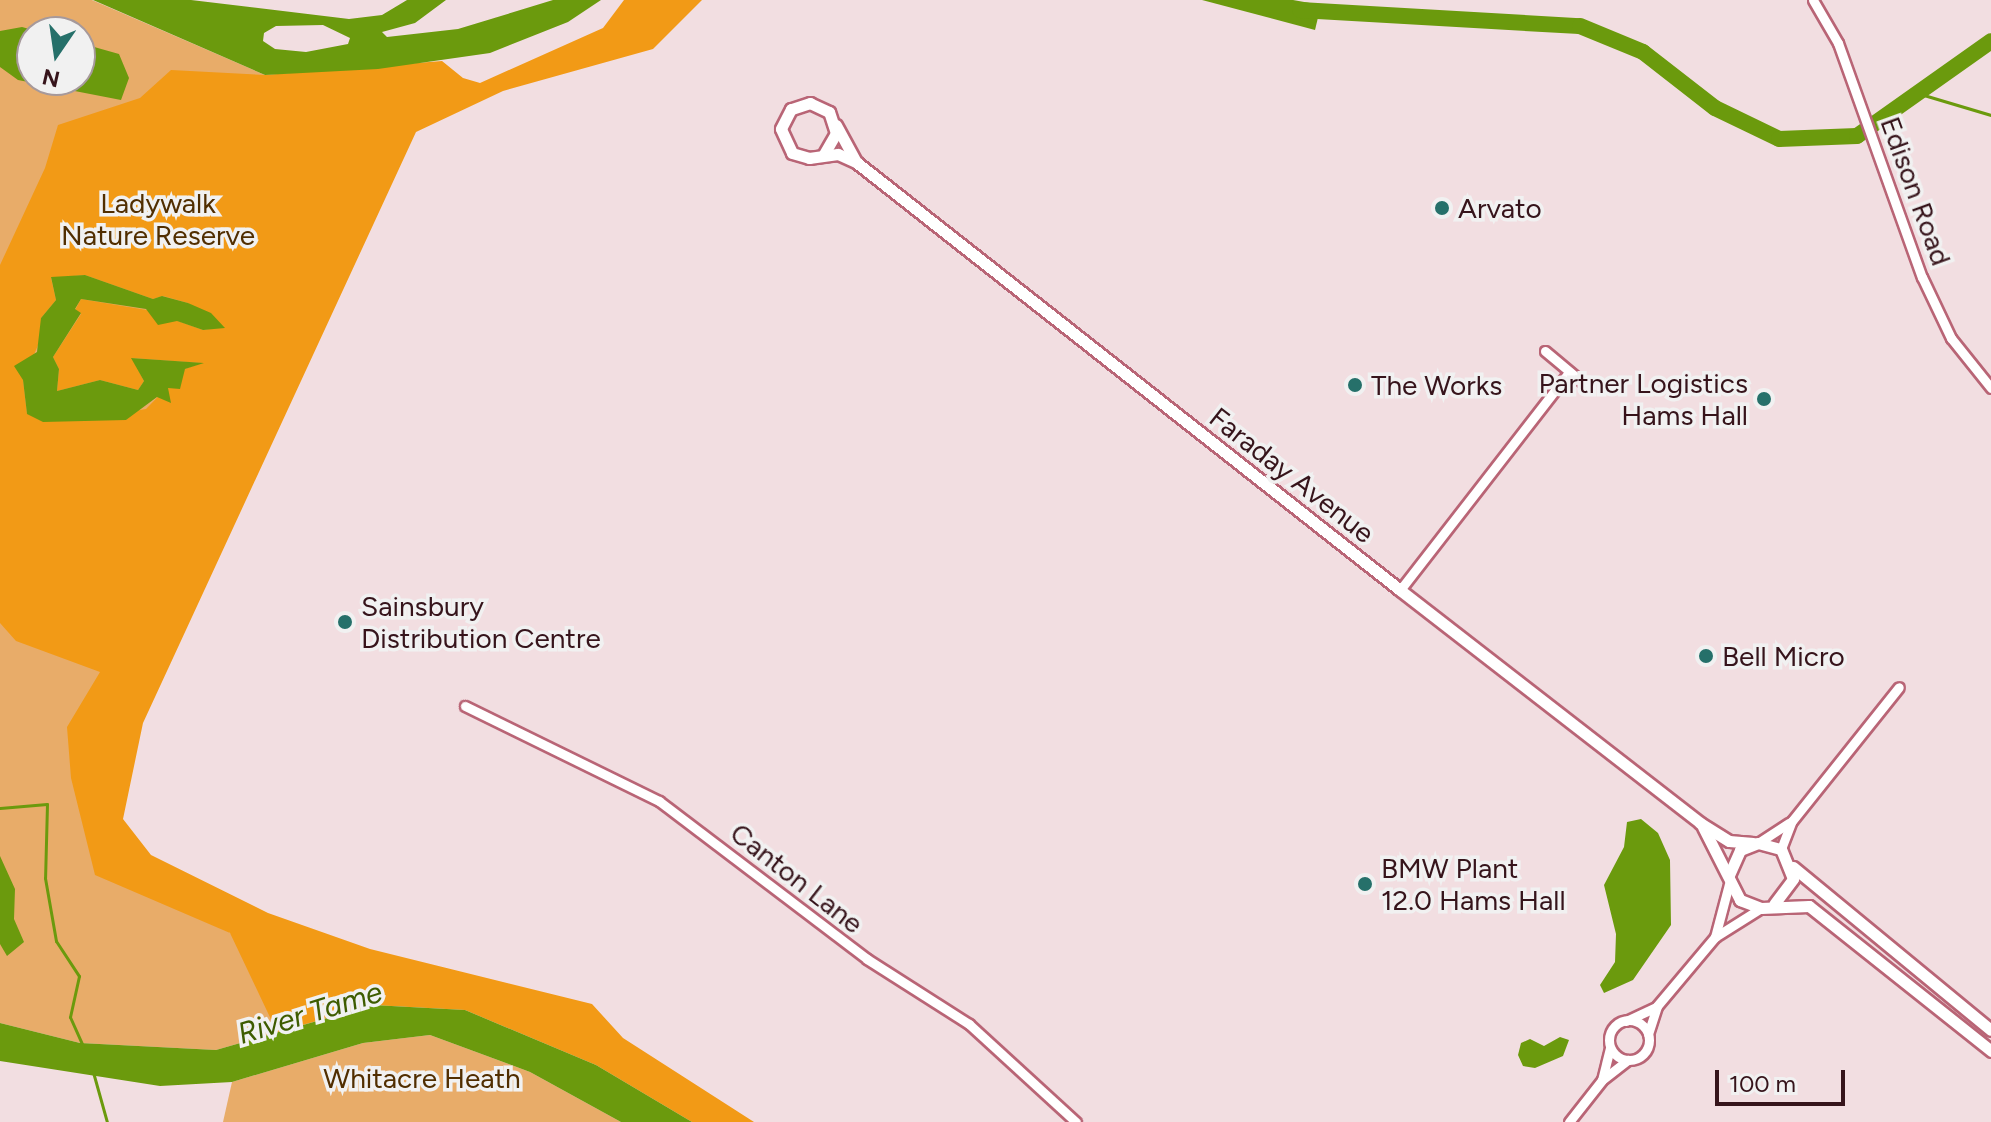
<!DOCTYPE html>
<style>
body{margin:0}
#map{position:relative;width:1991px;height:1122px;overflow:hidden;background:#f2dee1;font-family:Figtree,sans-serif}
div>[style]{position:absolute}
.green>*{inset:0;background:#e8ac69}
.forest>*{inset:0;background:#f29a16}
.water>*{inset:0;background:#6b9a0d}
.stream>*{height:3px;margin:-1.5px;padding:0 1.5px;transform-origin:1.5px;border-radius:1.5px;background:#6b9a0d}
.river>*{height:16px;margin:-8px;padding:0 8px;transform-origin:8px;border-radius:8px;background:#6b9a0d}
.roads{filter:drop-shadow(2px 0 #b96576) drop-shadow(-2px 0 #b96576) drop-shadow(0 2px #b96576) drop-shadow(0 -2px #b96576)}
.minor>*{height:9px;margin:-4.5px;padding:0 4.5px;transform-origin:4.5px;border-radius:4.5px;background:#fff}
.minor>.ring{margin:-4.5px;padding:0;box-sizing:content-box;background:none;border:9px solid #fff;border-radius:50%}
.tertiary>*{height:11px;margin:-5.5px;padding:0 5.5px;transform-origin:5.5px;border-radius:5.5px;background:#fff}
.dots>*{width:22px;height:22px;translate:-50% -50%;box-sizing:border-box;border:4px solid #f1f1f1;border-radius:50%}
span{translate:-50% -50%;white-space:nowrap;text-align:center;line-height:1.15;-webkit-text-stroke:7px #f1f1f1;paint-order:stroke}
.street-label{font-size:28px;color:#36141b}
.park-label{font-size:28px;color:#512e00}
.poi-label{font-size:28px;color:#36141b}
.left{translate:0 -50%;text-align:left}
.right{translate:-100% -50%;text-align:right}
.water-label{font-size:30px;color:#3e5c00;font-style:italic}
.north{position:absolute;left:16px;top:16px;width:80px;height:80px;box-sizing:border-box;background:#f1f1f1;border:2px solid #a6999b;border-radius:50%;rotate:193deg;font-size:22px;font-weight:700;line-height:32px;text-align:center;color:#36141b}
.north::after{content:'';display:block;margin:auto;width:28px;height:36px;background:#26706a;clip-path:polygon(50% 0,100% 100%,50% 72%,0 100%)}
.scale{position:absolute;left:1715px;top:1070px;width:130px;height:36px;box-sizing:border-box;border:4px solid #36141b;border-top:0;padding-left:10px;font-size:24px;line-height:28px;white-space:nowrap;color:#36141b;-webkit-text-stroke:6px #f1f1f1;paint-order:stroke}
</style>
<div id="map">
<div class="green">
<div style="clip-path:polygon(evenodd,0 0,92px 0,265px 75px,378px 69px,90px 813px,230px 933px,373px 1005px,216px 1050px,80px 1043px,0 1023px,0 0,32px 32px,80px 32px,80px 80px,32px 80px,32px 32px)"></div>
<div style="clip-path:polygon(430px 1035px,530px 1072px,621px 1122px,223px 1122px,232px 1082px,363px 1043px)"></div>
</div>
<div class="forest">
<div style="clip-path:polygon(evenodd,624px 0,702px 0,653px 49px,503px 91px,416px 132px,143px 723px,123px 819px,151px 855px,268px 913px,370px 949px,592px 1004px,623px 1038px,754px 1122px,692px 1122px,596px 1065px,465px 1010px,373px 1005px,277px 1032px,230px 933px,95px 875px,71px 778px,67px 727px,100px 672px,16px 641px,0 623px,0 265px,45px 168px,58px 125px,140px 98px,171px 70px,265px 75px,442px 61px,463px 78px,480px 83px,603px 28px,624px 0,85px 275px,153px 299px,163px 296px,188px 303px,224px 327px,203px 330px,147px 310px,81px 299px,75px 310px,81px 314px,53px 357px,59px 369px,57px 391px,100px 380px,138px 390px,144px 381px,132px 358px,201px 363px,185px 369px,146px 409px,134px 411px,126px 420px,27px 414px,23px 380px,42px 336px,41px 318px,56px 300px,51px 278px,85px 275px)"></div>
</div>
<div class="water">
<div style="clip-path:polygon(evenodd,93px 0,191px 0,349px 19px,382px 15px,407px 0,446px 0,415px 23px,382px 32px,387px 37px,458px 29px,553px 0,601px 0,568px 22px,490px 53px,378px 69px,265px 75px,93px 0,323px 25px,350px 38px,348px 44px,306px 52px,275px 49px,263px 41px,264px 33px,276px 26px,323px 25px)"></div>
<div style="clip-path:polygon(1202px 0,1293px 0,1321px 5px,1315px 30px)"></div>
<div style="clip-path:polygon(22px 27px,40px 32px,32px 32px,32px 80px,80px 80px,80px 43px,119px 54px,129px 78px,121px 100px,18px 80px,0 67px,0 31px)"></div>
<div style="clip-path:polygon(85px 275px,153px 299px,162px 296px,188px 303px,211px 313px,225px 328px,203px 330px,177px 321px,158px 325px,146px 309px,81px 299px,75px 309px,81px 313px,53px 357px,59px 369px,57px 391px,100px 380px,138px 390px,144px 381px,131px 358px,204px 363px,185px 369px,180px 389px,168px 388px,171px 403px,157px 397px,126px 420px,43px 422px,27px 414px,23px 380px,14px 366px,37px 352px,41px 318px,56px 300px,51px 277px)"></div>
<div style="clip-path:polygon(1641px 819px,1658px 833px,1670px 860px,1671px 925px,1633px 980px,1604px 993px,1600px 985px,1615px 962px,1616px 934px,1604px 885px,1624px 847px,1627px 822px)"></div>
<div style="clip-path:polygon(0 856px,15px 889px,14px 919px,24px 942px,7px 956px,0 944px)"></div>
<div style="clip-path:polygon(373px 1005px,465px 1010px,596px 1065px,692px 1122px,621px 1122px,530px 1072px,430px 1035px,363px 1043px,232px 1082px,160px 1086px,0 1061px,0 1023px,80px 1043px,216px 1050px)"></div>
<div style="clip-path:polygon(1560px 1037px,1569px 1040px,1563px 1056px,1535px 1068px,1523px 1066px,1518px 1055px,1521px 1043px,1530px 1039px,1544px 1046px)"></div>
</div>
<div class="stream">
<div style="left:1917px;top:93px;width:77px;rotate:16.6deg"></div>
<div style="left:0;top:808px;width:47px;rotate:-4.9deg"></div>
<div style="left:47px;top:804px;width:74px;rotate:91.5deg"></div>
<div style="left:45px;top:878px;width:64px;rotate:80.1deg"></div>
<div style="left:56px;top:941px;width:42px;rotate:56.7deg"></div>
<div style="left:79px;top:976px;width:42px;rotate:102.4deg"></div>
<div style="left:70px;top:1017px;width:32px;rotate:66deg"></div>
<div style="left:93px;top:1072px;width:52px;rotate:74.4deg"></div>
</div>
<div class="river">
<div style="left:1300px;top:10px;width:280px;rotate:3.3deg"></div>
<div style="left:1580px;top:26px;width:68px;rotate:22.4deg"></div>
<div style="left:1643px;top:52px;width:91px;rotate:37.9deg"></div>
<div style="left:1715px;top:108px;width:71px;rotate:25.8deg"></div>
<div style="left:1779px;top:139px;width:78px;rotate:-2.2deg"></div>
<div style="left:1857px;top:136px;width:164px;rotate:-35.3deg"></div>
</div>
<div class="roads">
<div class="minor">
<div style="left:1813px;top:0;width:50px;rotate:59.8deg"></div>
<div style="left:1838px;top:43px;width:249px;rotate:70.3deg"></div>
<div style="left:1922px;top:277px;width:68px;rotate:64.6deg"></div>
<div style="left:1951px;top:338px;width:64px;rotate:51.3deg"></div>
<div style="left:1545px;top:351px;width:56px;rotate:39.9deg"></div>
<div style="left:1400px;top:590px;width:276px;rotate:-52.2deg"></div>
<div style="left:465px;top:706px;width:216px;rotate:26.1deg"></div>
<div style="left:659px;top:801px;width:261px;rotate:37.2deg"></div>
<div style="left:867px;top:959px;width:121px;rotate:32.5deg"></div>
<div style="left:969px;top:1024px;width:145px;rotate:42.5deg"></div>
<div style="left:1758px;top:843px;width:37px;rotate:-33deg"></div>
<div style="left:1781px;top:849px;width:30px;rotate:-69deg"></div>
<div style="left:1792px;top:821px;width:171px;rotate:-51.4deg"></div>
<div style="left:1715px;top:937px;width:55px;rotate:-75.2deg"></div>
<div class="ring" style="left:1609px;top:1020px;width:31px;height:31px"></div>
<div style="left:1626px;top:1021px;width:33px;rotate:-25deg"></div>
<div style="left:1648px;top:1034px;width:29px;rotate:-72deg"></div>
<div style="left:1657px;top:1006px;width:90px;rotate:-50deg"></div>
<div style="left:1715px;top:937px;width:54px;rotate:-32.2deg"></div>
<div style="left:1602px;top:1080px;width:32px;rotate:-76deg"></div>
<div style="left:1569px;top:1122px;width:53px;rotate:-51.8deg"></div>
<div style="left:1602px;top:1080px;width:33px;rotate:-38deg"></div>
</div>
<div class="tertiary">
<div style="left:836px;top:125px;width:42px;rotate:61.6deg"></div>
<div style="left:856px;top:162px;width:692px;rotate:38.19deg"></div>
<div style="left:1400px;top:590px;width:380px;rotate:37.8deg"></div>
<div style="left:1700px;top:823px;width:34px;rotate:32deg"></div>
<div style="left:1729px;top:841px;width:24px;rotate:5deg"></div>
<div style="left:824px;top:154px;width:24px;rotate:-60deg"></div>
<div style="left:836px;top:133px;width:22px;rotate:-108deg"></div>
<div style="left:829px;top:112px;width:21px;rotate:-155deg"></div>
<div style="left:810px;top:103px;width:20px;rotate:162deg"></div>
<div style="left:791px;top:109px;width:22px;rotate:117deg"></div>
<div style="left:781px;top:129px;width:26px;rotate:65deg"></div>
<div style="left:792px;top:153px;width:18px;rotate:16deg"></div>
<div style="left:809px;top:158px;width:29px;rotate:-8deg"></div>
<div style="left:838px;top:154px;width:20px;rotate:24deg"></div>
<div style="left:1703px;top:827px;width:82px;rotate:63.1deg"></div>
<div style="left:1740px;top:900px;width:22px;rotate:21deg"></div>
<div style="left:1761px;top:908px;width:48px;rotate:-2.4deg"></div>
<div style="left:1809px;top:906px;width:233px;rotate:38.5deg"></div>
<div style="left:1793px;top:867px;width:256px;rotate:39.5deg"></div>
<div style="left:1729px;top:875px;width:27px;rotate:-66deg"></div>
<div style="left:1740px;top:850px;width:19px;rotate:-21deg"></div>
<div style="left:1758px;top:843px;width:24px;rotate:15deg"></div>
<div style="left:1781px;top:849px;width:32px;rotate:68deg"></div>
<div style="left:1793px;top:879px;width:31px;rotate:127deg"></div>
</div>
</div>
<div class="dots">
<div style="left:1442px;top:208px;background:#26706a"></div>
<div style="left:1355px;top:385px;background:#26706a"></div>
<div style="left:1764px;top:399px;background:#26706a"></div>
<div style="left:345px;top:622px;background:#26706a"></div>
<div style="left:1706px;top:656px;background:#26706a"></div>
<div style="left:1365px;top:884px;background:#26706a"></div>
</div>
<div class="street-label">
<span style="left:1916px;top:191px;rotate:70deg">Edison Road</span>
<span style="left:1292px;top:475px;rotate:38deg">Faraday Avenue</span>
<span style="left:797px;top:878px;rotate:38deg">Canton Lane</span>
</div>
<div class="park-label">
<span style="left:158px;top:219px">Ladywalk<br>Nature Reserve</span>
<span style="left:422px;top:1078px">Whitacre Heath</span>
</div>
<div class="poi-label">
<span class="left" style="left:1458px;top:208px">Arvato</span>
<span class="right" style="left:1748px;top:399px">Partner Logistics<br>Hams Hall</span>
<span class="left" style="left:1371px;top:385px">The Works</span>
<span class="left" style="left:361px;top:622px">Sainsbury<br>Distribution Centre</span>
<span class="left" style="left:1722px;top:656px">Bell Micro</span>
<span class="left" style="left:1381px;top:884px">BMW Plant<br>12.0 Hams Hall</span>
</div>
<div class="water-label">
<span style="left:310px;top:1013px;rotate:-17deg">River Tame</span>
</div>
<div class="north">N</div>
<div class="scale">100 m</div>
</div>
